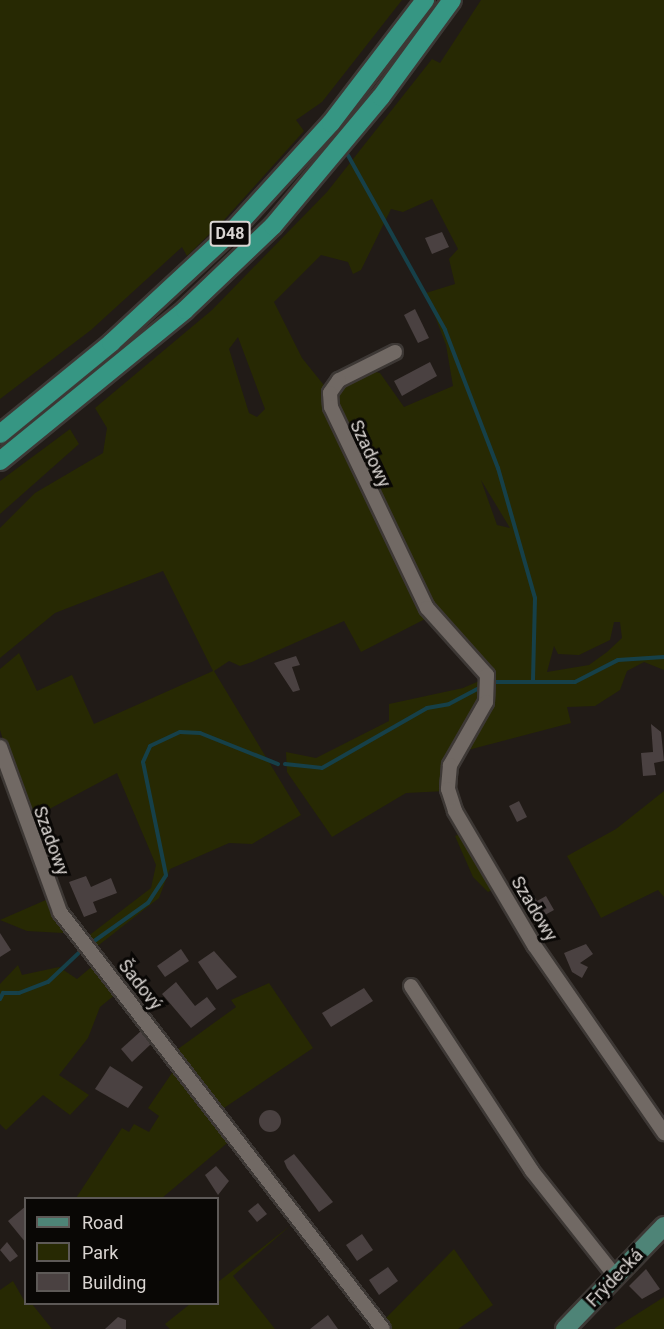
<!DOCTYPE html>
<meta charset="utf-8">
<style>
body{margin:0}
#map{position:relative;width:664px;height:1329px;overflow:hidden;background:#211b17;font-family:Roboto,sans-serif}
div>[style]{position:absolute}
.green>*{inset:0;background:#272903}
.stream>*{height:4px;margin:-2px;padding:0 2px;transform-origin:2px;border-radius:2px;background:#164049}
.building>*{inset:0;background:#4a4141}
.round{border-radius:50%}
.roads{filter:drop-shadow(2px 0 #3d3835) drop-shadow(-2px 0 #3d3835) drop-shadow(0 2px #3d3835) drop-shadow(0 -2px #3d3835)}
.minor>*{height:14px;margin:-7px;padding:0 7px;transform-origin:7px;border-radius:7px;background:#716964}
.major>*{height:18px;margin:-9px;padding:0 9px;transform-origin:9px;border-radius:9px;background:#4e8477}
.highway>*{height:18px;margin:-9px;padding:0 9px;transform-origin:9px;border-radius:9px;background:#369683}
span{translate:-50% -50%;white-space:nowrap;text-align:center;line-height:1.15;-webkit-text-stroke:6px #090705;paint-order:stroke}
.shield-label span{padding:2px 4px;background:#090705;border:2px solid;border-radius:4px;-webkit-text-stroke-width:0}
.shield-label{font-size:16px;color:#dad5d2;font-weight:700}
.street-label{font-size:18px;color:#dad5d2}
.legend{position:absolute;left:24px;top:1197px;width:195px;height:108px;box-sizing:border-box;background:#090705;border:2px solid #5d5957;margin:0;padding:8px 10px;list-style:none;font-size:18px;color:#dad5d2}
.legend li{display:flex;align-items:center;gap:12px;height:30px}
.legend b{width:30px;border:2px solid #5d5957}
</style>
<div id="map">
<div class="green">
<div style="clip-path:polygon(0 0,402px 0,322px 102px,296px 120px,304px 131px,225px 219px,187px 256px,182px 247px,91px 330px,0 399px)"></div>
<div style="clip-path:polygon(evenodd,481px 0,664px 0,664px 670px,644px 662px,627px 671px,620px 690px,595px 706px,567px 707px,571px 723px,449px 755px,446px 791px,406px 793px,332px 837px,287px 772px,286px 752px,316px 758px,389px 721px,389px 704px,463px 688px,493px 675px,438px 614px,415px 576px,335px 403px,340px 388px,372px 371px,380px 373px,404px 407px,453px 386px,446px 345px,426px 293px,455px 284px,449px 259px,458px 249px,432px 199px,403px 212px,391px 209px,361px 270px,353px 274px,348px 262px,321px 255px,274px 302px,302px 358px,327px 389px,346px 454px,429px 617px,361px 652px,344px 621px,252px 662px,240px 666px,229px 661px,214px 671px,301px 815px,252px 844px,229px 843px,170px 869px,159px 898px,95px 948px,87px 937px,151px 888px,156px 865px,117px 773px,40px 814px,43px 820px,35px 826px,29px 822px,0 730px,0 669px,19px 653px,37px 691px,72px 675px,94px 724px,213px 671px,163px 571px,55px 613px,0 658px,0 528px,35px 493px,103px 453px,107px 428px,95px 408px,212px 310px,327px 192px,432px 59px,440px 63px,481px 0,238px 337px,265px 409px,257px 417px,249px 413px,229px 349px,238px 337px,481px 0,481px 480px,510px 528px,497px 525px,481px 480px,481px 0,614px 622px,620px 622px,622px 638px,607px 652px,589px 665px,547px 672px,554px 646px,558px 654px,579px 655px,610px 640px,614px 622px)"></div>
<div style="clip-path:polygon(70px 429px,79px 444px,0 514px,0 481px)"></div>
<div style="clip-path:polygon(664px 791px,664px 897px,658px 890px,601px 918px,567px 856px,616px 829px)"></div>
<div style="clip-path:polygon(462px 833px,494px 889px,488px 892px,473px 877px,455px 836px)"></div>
<div style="clip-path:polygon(48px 899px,67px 930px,63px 933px,27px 931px,0 920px)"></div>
<div style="clip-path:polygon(95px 964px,116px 994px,100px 1007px,88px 1038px,59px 1075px,89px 1095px,70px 1115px,43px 1095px,6px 1130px,0 1124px,0 984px,18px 965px,22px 975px,59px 967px,77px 979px)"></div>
<div style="clip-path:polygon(269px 983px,313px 1048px,221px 1110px,178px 1049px,236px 1007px,231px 1000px)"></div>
<div style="clip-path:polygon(174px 1070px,232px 1139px,162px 1198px,76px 1198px,122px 1128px,129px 1132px,134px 1124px,149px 1132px,159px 1116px,148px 1108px)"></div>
<div style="clip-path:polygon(291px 1225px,233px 1276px,275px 1329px,170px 1329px,165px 1324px,190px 1304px,218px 1304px,218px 1282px)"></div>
<div style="clip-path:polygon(454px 1249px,493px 1305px,458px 1329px,388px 1329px,382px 1322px)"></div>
<div style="clip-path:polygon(13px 1281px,26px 1304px,32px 1304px,52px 1329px,0 1329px,0 1290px)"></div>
<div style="clip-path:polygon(664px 1297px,664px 1329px,615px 1329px,615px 1328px)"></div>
</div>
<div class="stream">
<div style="left:345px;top:150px;width:206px;rotate:60.9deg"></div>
<div style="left:445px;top:330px;width:148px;rotate:69deg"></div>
<div style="left:498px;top:468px;width:135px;rotate:74.1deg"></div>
<div style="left:535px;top:598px;width:84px;rotate:91.4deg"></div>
<div style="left:491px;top:682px;width:84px"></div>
<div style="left:575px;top:682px;width:48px;rotate:-27.1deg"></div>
<div style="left:618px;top:660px;width:46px;rotate:-3.7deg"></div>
<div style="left:285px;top:764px;width:37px;rotate:6deg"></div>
<div style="left:322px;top:768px;width:121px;rotate:-29.7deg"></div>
<div style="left:427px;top:708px;width:22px;rotate:-10deg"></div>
<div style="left:449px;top:704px;width:40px;rotate:-28deg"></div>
<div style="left:90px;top:944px;width:71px;rotate:-35.3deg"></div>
<div style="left:148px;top:903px;width:33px;rotate:-57deg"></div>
<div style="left:166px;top:875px;width:115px;rotate:-101.5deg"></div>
<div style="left:143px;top:762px;width:17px;rotate:-66deg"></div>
<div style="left:150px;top:746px;width:33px;rotate:-25deg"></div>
<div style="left:180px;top:732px;width:20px;rotate:3deg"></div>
<div style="left:200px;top:733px;width:84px;rotate:21.7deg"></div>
<div style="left:0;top:999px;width:7px;rotate:-63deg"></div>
<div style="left:3px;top:993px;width:16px"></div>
<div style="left:19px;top:993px;width:31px;rotate:-21deg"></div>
<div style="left:48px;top:982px;width:50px;rotate:-43.4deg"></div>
</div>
<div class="building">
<div style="clip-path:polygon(442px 232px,449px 247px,432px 254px,425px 238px)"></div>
<div style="clip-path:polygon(415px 309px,429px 338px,418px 343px,404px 315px)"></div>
<div style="clip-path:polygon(430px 362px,437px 376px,402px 396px,394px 381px)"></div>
<div style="clip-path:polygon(296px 656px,300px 665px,292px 667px,300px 690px,293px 692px,274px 663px)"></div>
<div style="clip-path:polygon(651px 724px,661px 732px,664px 761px,654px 763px,656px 775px,643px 776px,641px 753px,653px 752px)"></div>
<div style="clip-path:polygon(519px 801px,527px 817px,517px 822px,509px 806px)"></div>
<div style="clip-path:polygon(86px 876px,91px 887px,111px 878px,117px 893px,93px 902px,97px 912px,84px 917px,69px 882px)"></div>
<div style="clip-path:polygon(533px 894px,537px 901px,546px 896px,554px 910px,534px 921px,522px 900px)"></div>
<div style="clip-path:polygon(0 933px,11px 950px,0 957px)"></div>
<div style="clip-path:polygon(586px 944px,593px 954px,580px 963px,588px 967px,582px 978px,572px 972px,564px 953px)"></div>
<div style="clip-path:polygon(181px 949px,189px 961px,165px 977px,157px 966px)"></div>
<div style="clip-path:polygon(214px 951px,237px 977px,217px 990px,198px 962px)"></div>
<div style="clip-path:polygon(176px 982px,195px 1006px,207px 997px,216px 1009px,191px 1028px,162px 994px)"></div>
<div style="clip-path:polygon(364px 988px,373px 1001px,331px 1027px,322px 1013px)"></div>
<div style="clip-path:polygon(141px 1031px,151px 1044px,132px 1062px,121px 1049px)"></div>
<div style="clip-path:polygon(110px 1066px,143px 1087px,128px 1108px,95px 1089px)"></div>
<div class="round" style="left:259px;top:1110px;width:22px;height:22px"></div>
<div style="clip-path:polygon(294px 1154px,333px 1202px,319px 1212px,287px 1168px,284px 1161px)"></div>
<div style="clip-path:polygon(216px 1166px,229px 1181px,218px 1195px,205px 1175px)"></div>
<div style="clip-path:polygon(258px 1203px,267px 1214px,257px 1222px,248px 1211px)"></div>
<div style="clip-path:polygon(26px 1206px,26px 1243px,8px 1221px)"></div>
<div style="clip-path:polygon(362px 1234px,373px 1250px,357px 1261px,346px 1245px)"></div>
<div style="clip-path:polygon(7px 1242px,18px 1256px,10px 1262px,0 1250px)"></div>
<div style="clip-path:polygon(388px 1267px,398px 1281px,379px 1295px,369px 1280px)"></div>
<div style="clip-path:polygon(646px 1269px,660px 1289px,642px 1299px,629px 1286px)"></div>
<div style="clip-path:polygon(328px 1315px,338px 1329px,310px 1329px)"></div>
<div style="clip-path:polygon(118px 1317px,126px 1320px,126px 1329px,105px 1329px)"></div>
</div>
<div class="roads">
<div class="minor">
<div style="left:395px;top:352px;width:63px;rotate:153.4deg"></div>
<div style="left:339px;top:380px;width:16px;rotate:125deg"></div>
<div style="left:330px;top:393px;width:14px;rotate:86deg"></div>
<div style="left:331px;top:407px;width:223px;rotate:64.5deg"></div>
<div style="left:427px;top:608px;width:90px;rotate:48.2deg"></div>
<div style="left:487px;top:675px;width:27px;rotate:92deg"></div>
<div style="left:486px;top:702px;width:73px;rotate:119.7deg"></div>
<div style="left:450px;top:765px;width:24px;rotate:95deg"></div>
<div style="left:448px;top:789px;width:23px;rotate:72deg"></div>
<div style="left:455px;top:811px;width:156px;rotate:59.5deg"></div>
<div style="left:534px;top:945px;width:229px;rotate:55.3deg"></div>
<div style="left:0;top:747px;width:176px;rotate:70deg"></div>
<div style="left:60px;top:912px;width:527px;rotate:52.24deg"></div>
<div style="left:411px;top:986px;width:221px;rotate:56.8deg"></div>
<div style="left:532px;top:1171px;width:135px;rotate:51.6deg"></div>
</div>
<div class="major">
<div style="left:565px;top:1329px;width:143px;rotate:-46.1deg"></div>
</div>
<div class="highway">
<div style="left:0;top:434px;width:144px;rotate:-39.3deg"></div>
<div style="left:111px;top:343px;width:169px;rotate:-42.8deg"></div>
<div style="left:235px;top:228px;width:142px;rotate:-47.6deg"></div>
<div style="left:331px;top:123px;width:155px;rotate:-52.6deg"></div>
<div style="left:0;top:461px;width:239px;rotate:-39.2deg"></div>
<div style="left:185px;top:310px;width:122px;rotate:-43.7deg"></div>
<div style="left:273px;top:226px;width:168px;rotate:-50.1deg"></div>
<div style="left:381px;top:97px;width:120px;rotate:-53.8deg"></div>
</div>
</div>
<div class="shield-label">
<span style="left:230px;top:234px">D48</span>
</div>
<div class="street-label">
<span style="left:370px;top:454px;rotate:65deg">Szadowy</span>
<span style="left:51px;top:841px;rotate:70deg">Szadowy</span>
<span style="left:534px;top:909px;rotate:59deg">Szadowy</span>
<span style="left:140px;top:985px;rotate:52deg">Šadový</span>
<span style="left:615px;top:1278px;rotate:-46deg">Frýdecká</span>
</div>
<ul class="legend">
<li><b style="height:8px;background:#4e8477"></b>Road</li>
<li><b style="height:16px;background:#272903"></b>Park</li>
<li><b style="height:16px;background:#4a4141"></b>Building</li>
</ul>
</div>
